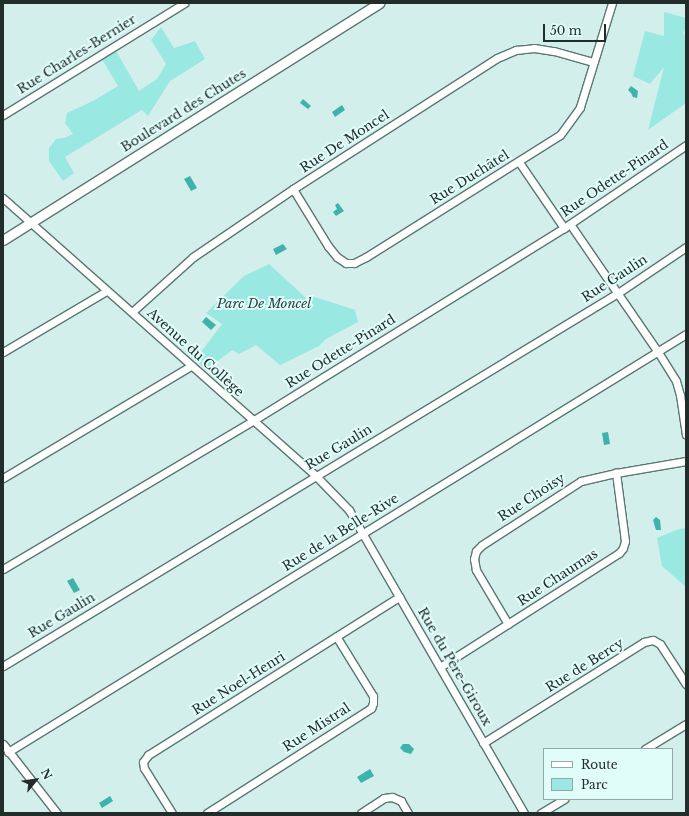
<!DOCTYPE html>
<meta charset="utf-8">
<style>
body{margin:0}
#map{position:relative;width:689px;height:816px;overflow:hidden;background:#d3efec;font-family:"Libre Baskerville",serif}
div>[style]{position:absolute}
.green>*{inset:0;background:#99e8e1}
.water>*{inset:0;background:#3db3ac}
.roads{filter:drop-shadow(1px 0 #5c7673) drop-shadow(-1px 0 #5c7673) drop-shadow(0 1px #5c7673) drop-shadow(0 -1px #5c7673)}
.minor>*{height:7px;margin:-3.5px;padding:0 3.5px;transform-origin:3.5px;border-radius:3.5px;background:#fff}
.tertiary>*{height:9px;margin:-4.5px;padding:0 4.5px;transform-origin:4.5px;border-radius:4.5px;background:#fff}
span{translate:-50% -50%;white-space:nowrap;text-align:center;line-height:1.15;-webkit-text-stroke:4px #e0fdfa;paint-order:stroke}
.street-label{font-size:13px;color:#212c2b}
.park-label{font-size:13px;color:#284240;font-style:italic}
.frame{position:absolute;inset:0;border:4px solid #212c2b;pointer-events:none}
.legend{position:absolute;left:543px;top:748px;width:130px;height:52px;box-sizing:border-box;background:#e0fdfa;border:1px solid #94a9a7;margin:0;padding:5px 7px;list-style:none;font-size:12px;color:#212c2b}
.legend li{display:flex;align-items:center;gap:8px;height:20px}
.legend b{width:20px;border:1px solid #94a9a7}
.north{position:absolute;left:16px;top:760px;width:40px;height:40px;-webkit-text-stroke:3px #e0fdfa;paint-order:stroke;rotate:61deg;font-size:11px;font-weight:700;line-height:16px;text-align:center;color:#212c2b}
.north::after{content:'';display:block;margin:auto;width:14px;height:18px;background:#212c2b;clip-path:polygon(50% 0,100% 100%,50% 72%,0 100%)}
.scale{position:absolute;left:543px;top:24px;width:63px;height:18px;box-sizing:border-box;border:2px solid #212c2b;border-top:0;padding-left:5px;font-size:12px;line-height:14px;white-space:nowrap;color:#212c2b;-webkit-text-stroke:3px #e0fdfa;paint-order:stroke}
</style>
<div id="map">
<div class="green">
<div style="clip-path:polygon(664px 12px,686px 18px,686px 28px,683px 34px,686px 35px,686px 103px,648px 130px,664px 67px,650px 84px,633px 76px,645px 31px,664px 36px)"></div>
<div style="clip-path:polygon(161px 27px,174px 48px,195px 41px,205px 59px,170px 81px,148px 116px,142px 110px,65px 157px,74px 173px,63px 181px,49px 161px,49px 148px,56px 139px,64px 138px,73px 134px,65px 123px,67px 113px,93px 101px,118px 86px,100px 56px,115px 49px,139px 91px,157px 79px,166px 64px,151px 40px)"></div>
<div style="clip-path:polygon(269px 264px,306px 298px,309px 295px,355px 310px,358px 322px,326px 339px,319px 346px,280px 365px,256px 345px,239px 354px,232px 350px,206px 370px,195px 360px,222px 324px,206px 313px,244px 276px)"></div>
<div style="clip-path:polygon(686px 528px,686px 587px,662px 566px,657px 538px,679px 529px)"></div>
</div>
<div class="water">
<div style="clip-path:polygon(631px 86px,638px 91px,637px 98px,633px 97px,631px 93px,628px 90px)"></div>
<div style="clip-path:polygon(303px 99px,311px 106px,308px 109px,300px 103px)"></div>
<div style="clip-path:polygon(342px 105px,345px 110px,335px 117px,332px 112px)"></div>
<div style="clip-path:polygon(190px 176px,197px 188px,191px 191px,184px 179px)"></div>
<div style="clip-path:polygon(338px 203px,344px 211px,336px 216px,333px 212px,337px 209px,335px 205px)"></div>
<div style="clip-path:polygon(283px 244px,287px 249px,276px 255px,273px 249px)"></div>
<div style="clip-path:polygon(206px 317px,216px 325px,211px 330px,202px 322px)"></div>
<div style="clip-path:polygon(608px 432px,610px 444px,604px 445px,602px 433px)"></div>
<div style="clip-path:polygon(656px 517px,660px 520px,661px 530px,656px 530px,653px 520px)"></div>
<div style="clip-path:polygon(73px 578px,80px 590px,74px 593px,67px 581px)"></div>
<div style="clip-path:polygon(403px 744px,409px 744px,414px 749px,411px 754px,404px 752px,400px 748px)"></div>
<div style="clip-path:polygon(370px 769px,374px 776px,361px 783px,357px 777px)"></div>
<div style="clip-path:polygon(110px 796px,113px 801px,102px 808px,99px 803px)"></div>
</div>
<div class="roads">
<div class="minor">
<div style="left:3px;top:115px;width:213px;rotate:-31.7deg"></div>
<div style="left:519px;top:162px;width:80px;rotate:55.7deg"></div>
<div style="left:293px;top:189px;width:67px;rotate:58.4deg"></div>
<div style="left:328px;top:246px;width:14px;rotate:51deg"></div>
<div style="left:337px;top:257px;width:11px;rotate:34deg"></div>
<div style="left:346px;top:263px;width:8px"></div>
<div style="left:354px;top:263px;width:13px;rotate:-27deg"></div>
<div style="left:366px;top:257px;width:229px;rotate:-32.2deg"></div>
<div style="left:560px;top:135px;width:34px;rotate:-54deg"></div>
<div style="left:580px;top:107px;width:109px;rotate:-72.9deg"></div>
<div style="left:3px;top:198px;width:419px;rotate:41.6deg"></div>
<div style="left:316px;top:476px;width:47px;rotate:45.9deg"></div>
<div style="left:349px;top:510px;width:350px;rotate:60deg"></div>
<div style="left:570px;top:224px;width:155px;rotate:55.5deg"></div>
<div style="left:658px;top:352px;width:34px;rotate:58deg"></div>
<div style="left:676px;top:381px;width:15px;rotate:74deg"></div>
<div style="left:680px;top:395px;width:40px;rotate:81.5deg"></div>
<div style="left:132px;top:312px;width:82px;rotate:-42deg"></div>
<div style="left:193px;top:257px;width:121px;rotate:-34.2deg"></div>
<div style="left:293px;top:189px;width:242px;rotate:-32.7deg"></div>
<div style="left:497px;top:58px;width:21px;rotate:-23deg"></div>
<div style="left:516px;top:50px;width:18px;rotate:-6deg"></div>
<div style="left:534px;top:48px;width:20px;rotate:9deg"></div>
<div style="left:554px;top:51px;width:41px;rotate:15.8deg"></div>
<div style="left:3px;top:352px;width:120px;rotate:-30.6deg"></div>
<div style="left:3px;top:478px;width:219px;rotate:-30.8deg"></div>
<div style="left:3px;top:569px;width:292px;rotate:-30.7deg"></div>
<div style="left:254px;top:420px;width:365px;rotate:-31.8deg"></div>
<div style="left:564px;top:228px;width:148px;rotate:-34.2deg"></div>
<div style="left:508px;top:624px;width:63px;rotate:-120.7deg"></div>
<div style="left:476px;top:570px;width:11px;rotate:-100deg"></div>
<div style="left:474px;top:559px;width:8px;rotate:-76deg"></div>
<div style="left:476px;top:551px;width:8px;rotate:-45deg"></div>
<div style="left:482px;top:545px;width:118px;rotate:-32.9deg"></div>
<div style="left:581px;top:481px;width:36px;rotate:-13deg"></div>
<div style="left:616px;top:473px;width:71px;rotate:-9.7deg"></div>
<div style="left:3px;top:666px;width:719px;rotate:-31.24deg"></div>
<div style="left:618px;top:293px;width:82px;rotate:-34.1deg"></div>
<div style="left:440px;top:667px;width:212px;rotate:-32.5deg"></div>
<div style="left:619px;top:553px;width:6px;rotate:-51deg"></div>
<div style="left:623px;top:548px;width:7px;rotate:-74deg"></div>
<div style="left:625px;top:541px;width:69px;rotate:-97.5deg"></div>
<div style="left:483px;top:743px;width:190px;rotate:-32.1deg"></div>
<div style="left:644px;top:642px;width:9px;rotate:-13deg"></div>
<div style="left:653px;top:640px;width:8px;rotate:30deg"></div>
<div style="left:660px;top:644px;width:48px;rotate:57deg"></div>
<div style="left:3px;top:744px;width:88px;rotate:52deg"></div>
<div style="left:645px;top:749px;width:48px;rotate:-31.4deg"></div>
<div style="left:8px;top:752px;width:796px;rotate:-31.65deg"></div>
<div style="left:172px;top:813px;width:53px;rotate:-121.9deg"></div>
<div style="left:144px;top:768px;width:6px;rotate:-99deg"></div>
<div style="left:143px;top:762px;width:9px;rotate:-54deg"></div>
<div style="left:148px;top:755px;width:297px;rotate:-32.2deg"></div>
<div style="left:207px;top:813px;width:195px;rotate:-32.6deg"></div>
<div style="left:371px;top:708px;width:5px;rotate:-68deg"></div>
<div style="left:373px;top:703px;width:7px;rotate:-90deg"></div>
<div style="left:373px;top:696px;width:70px;rotate:-121.7deg"></div>
<div style="left:361px;top:813px;width:27px;rotate:-33deg"></div>
<div style="left:384px;top:798px;width:8px;rotate:-7deg"></div>
<div style="left:392px;top:797px;width:10px;rotate:24deg"></div>
<div style="left:401px;top:801px;width:14px;rotate:60deg"></div>
<div style="left:541px;top:813px;width:27px;rotate:-31deg"></div>
</div>
<div class="tertiary">
<div style="left:3px;top:240px;width:445px;rotate:-32.2deg"></div>
</div>
</div>
<div class="street-label">
<span style="left:77px;top:55px;rotate:-32deg">Rue Charles-Bernier</span>
<span style="left:184px;top:111px;rotate:-32deg">Boulevard des Chutes</span>
<span style="left:345px;top:142px;rotate:-33deg">Rue De Moncel</span>
<span style="left:470px;top:178px;rotate:-32deg">Rue Duchâtel</span>
<span style="left:615px;top:179px;rotate:-34deg">Rue Odette-Pinard</span>
<span style="left:615px;top:279px;rotate:-33deg">Rue Gaulin</span>
<span style="left:341px;top:352px;rotate:-32deg">Rue Odette-Pinard</span>
<span style="left:195px;top:353px;rotate:42deg">Avenue du Collège</span>
<span style="left:339px;top:448px;rotate:-31deg">Rue Gaulin</span>
<span style="left:532px;top:498px;rotate:-33deg">Rue Choisy</span>
<span style="left:341px;top:533px;rotate:-32deg">Rue de la Belle-Rive</span>
<span style="left:558px;top:578px;rotate:-33deg">Rue Chaumas</span>
<span style="left:62px;top:616px;rotate:-31deg">Rue Gaulin</span>
<span style="left:585px;top:666px;rotate:-32deg">Rue de Bercy</span>
<span style="left:454px;top:667px;rotate:60deg">Rue du Père-Giroux</span>
<span style="left:239px;top:684px;rotate:-32deg">Rue Noel-Henri</span>
<span style="left:317px;top:728px;rotate:-33deg">Rue Mistral</span>
</div>
<div class="park-label">
<span style="left:264px;top:304px">Parc De Moncel</span>
</div>
<div class="frame"></div>
<ul class="legend">
<li><b style="height:5px;background:#fff"></b>Route</li>
<li><b style="height:11px;background:#99e8e1"></b>Parc</li>
</ul>
<div class="north">N</div>
<div class="scale">50 m</div>
</div>
